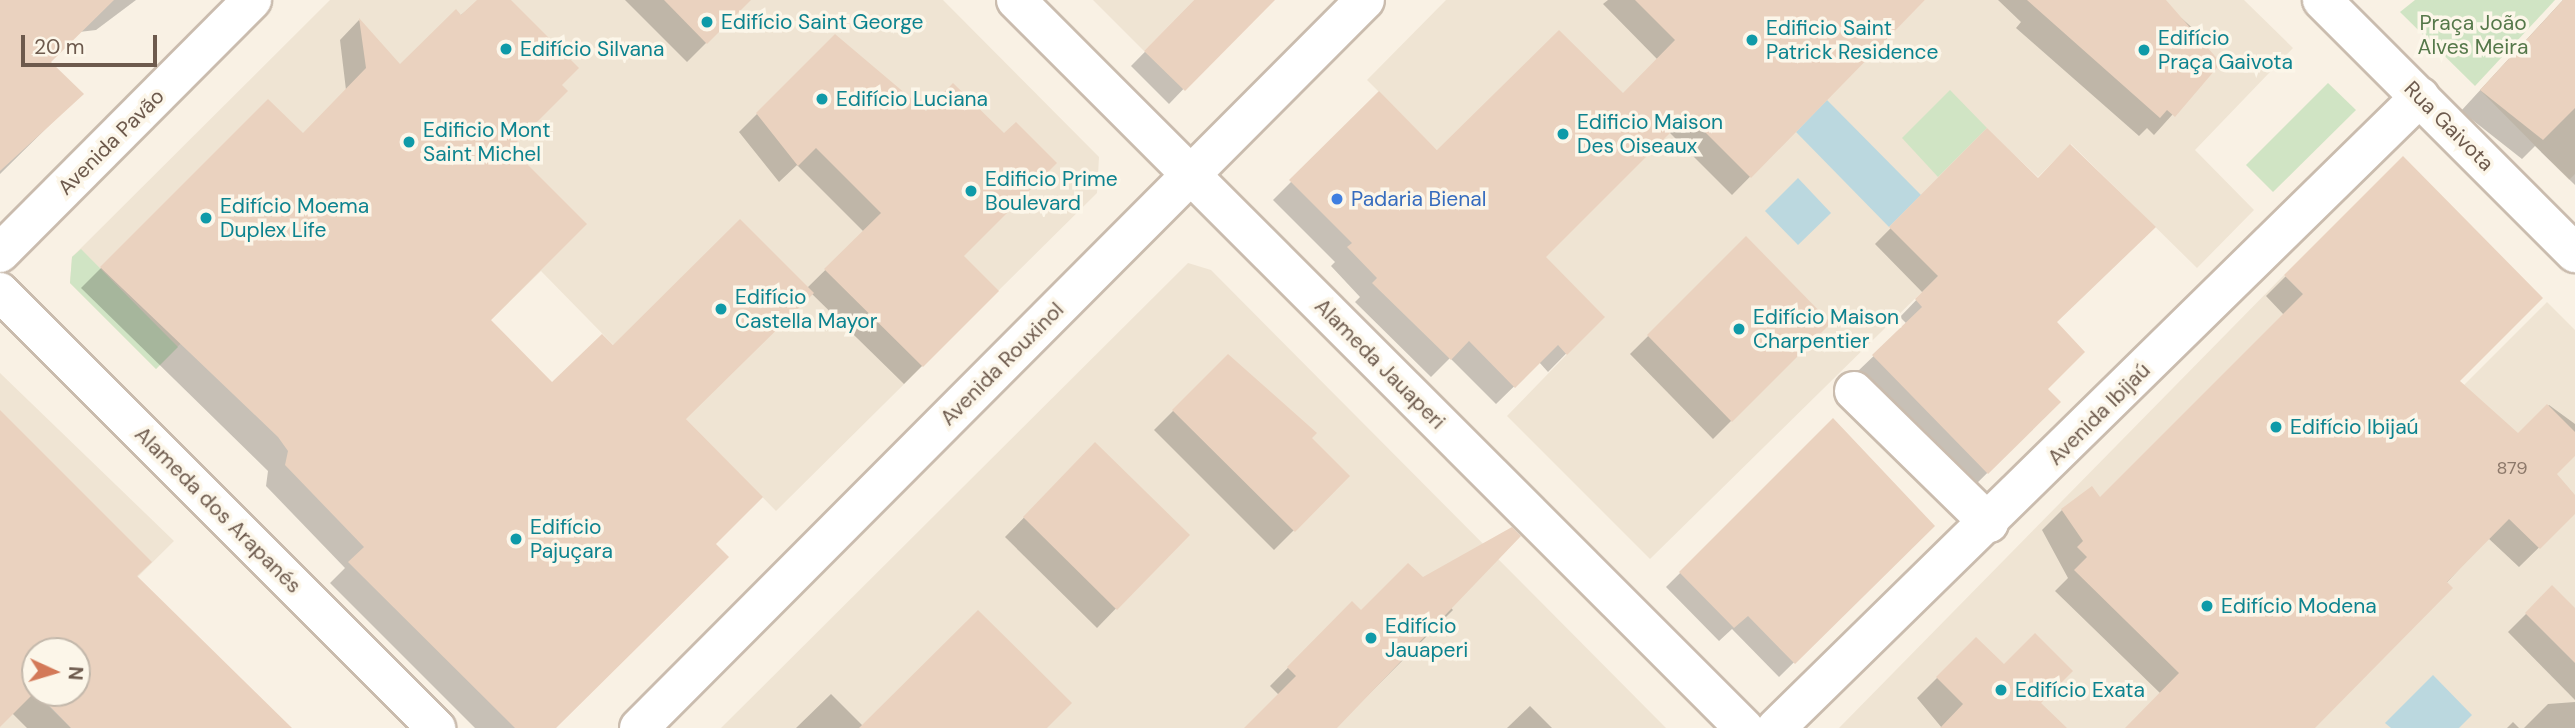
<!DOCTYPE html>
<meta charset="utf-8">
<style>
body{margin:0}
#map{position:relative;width:2575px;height:728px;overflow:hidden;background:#f9f1e4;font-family:"DM Sans",sans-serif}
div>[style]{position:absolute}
.residential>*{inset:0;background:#efe4d3}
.green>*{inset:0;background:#d0e4c4}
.water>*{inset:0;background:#bbd8df}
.shadow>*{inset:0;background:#0003}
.building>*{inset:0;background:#ead2bf}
.roads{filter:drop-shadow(2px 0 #cabcae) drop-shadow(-2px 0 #cabcae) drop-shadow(0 2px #cabcae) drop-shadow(0 -2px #cabcae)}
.minor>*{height:38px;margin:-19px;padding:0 19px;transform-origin:19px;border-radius:19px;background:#fff}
.dots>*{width:19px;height:19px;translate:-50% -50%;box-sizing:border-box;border:4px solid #fcf6e9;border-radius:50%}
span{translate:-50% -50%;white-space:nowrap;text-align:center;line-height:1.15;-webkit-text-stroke:7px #fcf6e9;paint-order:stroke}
.number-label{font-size:18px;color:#8c786a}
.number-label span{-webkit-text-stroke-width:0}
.culture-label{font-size:21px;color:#0d838f}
.left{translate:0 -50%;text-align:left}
.park-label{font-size:21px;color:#55784a}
.street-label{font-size:21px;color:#6d5a4d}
.shop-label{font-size:21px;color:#366cbe}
.north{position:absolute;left:21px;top:637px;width:70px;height:70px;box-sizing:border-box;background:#fcf6e9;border:2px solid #c3b8ab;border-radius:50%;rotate:94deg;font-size:19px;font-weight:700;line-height:28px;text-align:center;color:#6d5a4d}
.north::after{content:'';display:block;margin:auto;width:24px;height:32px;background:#d37958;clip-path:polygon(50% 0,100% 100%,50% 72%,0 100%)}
.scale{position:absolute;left:21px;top:35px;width:136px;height:32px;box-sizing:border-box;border:4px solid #6d5a4d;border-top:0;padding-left:9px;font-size:21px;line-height:24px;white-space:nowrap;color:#6d5a4d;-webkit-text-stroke:5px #fcf6e9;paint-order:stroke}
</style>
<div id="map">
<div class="residential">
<div style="clip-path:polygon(330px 0,943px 0,1099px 157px,1097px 193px,776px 511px,541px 271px,491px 320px,345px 174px,156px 369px,70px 283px,72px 257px)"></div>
<div style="clip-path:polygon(1093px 0,1194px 0,1144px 51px)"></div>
<div style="clip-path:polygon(1446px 0,1859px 0,1892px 33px,1925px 0,2244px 0,2293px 48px,2195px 150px,2254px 210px,2197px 268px,2071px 144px,2038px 177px,1987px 129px,1938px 276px,1650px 559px,1507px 416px,1604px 316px,1367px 80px)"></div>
<div style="clip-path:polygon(2563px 0,2575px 0,2575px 174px,2569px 180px,2480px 90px)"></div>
<div style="clip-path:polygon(1188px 263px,1211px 270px,1666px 728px,721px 728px)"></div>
<div style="clip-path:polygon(2284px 275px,2428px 421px,2547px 302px,2575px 330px,2575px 728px,1839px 728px)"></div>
<div style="clip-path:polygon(0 373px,174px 541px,63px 651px,35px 651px,35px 693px,71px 728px,0 728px)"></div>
</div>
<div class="green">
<div style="clip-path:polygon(2415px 0,2555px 0,2475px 86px,2400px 12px)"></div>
<div style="clip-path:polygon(2328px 83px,2356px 110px,2273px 192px,2246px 165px)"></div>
<div style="clip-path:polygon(1950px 90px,1987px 128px,1938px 177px,1902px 138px)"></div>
<div style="clip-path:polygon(81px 249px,178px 347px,156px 369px,70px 283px,72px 257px)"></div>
</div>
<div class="water">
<div style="clip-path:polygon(1827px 100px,1921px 195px,1889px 227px,1796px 132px)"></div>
<div style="clip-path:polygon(1798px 178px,1831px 213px,1798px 245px,1765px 211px)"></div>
<div style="clip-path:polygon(2433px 675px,2472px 715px,2459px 728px,2391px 728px,2385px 723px)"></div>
</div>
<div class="shadow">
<div style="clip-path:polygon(0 0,136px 0,96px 30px,79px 32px,49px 62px,81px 94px,0 174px)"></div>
<div style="clip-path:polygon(479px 0,508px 0,508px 148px,489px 320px,552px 384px,613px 348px,807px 288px,864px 232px,797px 165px,779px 182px,739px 132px,835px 36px,962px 256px,997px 291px,904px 384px,811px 293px,683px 419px,713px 544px,554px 728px,475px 728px,330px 583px,345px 568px,266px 486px,268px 471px,81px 288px,268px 101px,303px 135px,346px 90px,340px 40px,359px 20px,400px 66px)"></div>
<div style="clip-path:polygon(625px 0,749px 0,687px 62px)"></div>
<div style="clip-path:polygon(1196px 0,1269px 0,1169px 104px,1131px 66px)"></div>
<div style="clip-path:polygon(1608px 0,1924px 0,1732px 195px,1669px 132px,1543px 257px,1602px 317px,1548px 372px,1539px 362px,1496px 404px,1450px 358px,1431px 377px,1355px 302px,1360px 297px,1331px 266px,1335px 262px,1273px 200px,1379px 94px,1437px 152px,1623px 96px,1658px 60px,1603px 4px)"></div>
<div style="clip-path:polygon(1998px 0,2161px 0,2197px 32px,2193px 37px,2219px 63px,2154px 135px,2147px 128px,2139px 136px,2016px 28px,2021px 22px)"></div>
<div style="clip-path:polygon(2563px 0,2575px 0,2575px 185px,2535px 146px,2522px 159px,2461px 111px)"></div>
<div style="clip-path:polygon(1987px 131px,2046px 389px,2059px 402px,1971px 489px,1857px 372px,1907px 324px,1900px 317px,1923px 293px,1875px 244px)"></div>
<div style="clip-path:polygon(2403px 159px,2458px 381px,2518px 435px,2549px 405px,2575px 424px,2575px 450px,2555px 474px,2575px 512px,2519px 567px,2488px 538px,2312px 728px,2127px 728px,2161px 694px,2055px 591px,2068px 578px,2042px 530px,2062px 510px,2099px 499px,2284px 315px,2266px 296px)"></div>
<div style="clip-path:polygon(1746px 239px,1829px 323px,1713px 439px,1630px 354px)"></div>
<div style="clip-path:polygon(1228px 356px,1348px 476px,1274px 550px,1154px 430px)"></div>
<div style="clip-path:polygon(evenodd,0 412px,135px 576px,289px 728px,27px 728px,12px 713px,0 725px,0 412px,35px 651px,77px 651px,77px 693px,35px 693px,35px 651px)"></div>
<div style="clip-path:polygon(1833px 421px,1932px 526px,1779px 677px,1732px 629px,1719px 641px,1666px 587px)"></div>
<div style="clip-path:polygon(1095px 445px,1187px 535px,1097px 628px,1005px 537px)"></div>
<div style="clip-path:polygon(1422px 579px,1453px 610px,1335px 728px,1246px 728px,1279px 695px,1270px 686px,1352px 603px,1361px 612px)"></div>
<div style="clip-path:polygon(2552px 588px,2575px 611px,2575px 700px,2508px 632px)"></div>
<div style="clip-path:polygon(1976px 639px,2039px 703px,2064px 728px,1942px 728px,1917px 698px)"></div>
<div style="clip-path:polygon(831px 694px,863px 726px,1044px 728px,796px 728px)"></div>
<div style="clip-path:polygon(2575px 702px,2575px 728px,2524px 728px,2548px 704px)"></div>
<div style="clip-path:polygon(1530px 706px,1552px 728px,1507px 728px)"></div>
<div style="clip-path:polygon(2513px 722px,2519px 728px,2507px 728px)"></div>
</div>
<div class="building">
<div style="clip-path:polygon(0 0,114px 0,51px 62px,84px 94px,0 171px)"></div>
<div style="clip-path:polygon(477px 0,511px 0,579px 68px,562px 85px,568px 91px,511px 148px,587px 224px,491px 320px,552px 382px,602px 334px,613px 345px,740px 219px,814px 293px,686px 419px,763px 497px,716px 544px,729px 557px,556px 728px,515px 728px,348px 562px,364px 547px,285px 465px,288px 451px,278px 437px,100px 267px,268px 99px,303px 133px,366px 68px,359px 18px,400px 64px,456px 9px,461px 15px)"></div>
<div style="clip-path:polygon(664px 0,751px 0,707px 44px)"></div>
<div style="clip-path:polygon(1194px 0,1275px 0,1185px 91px,1144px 51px)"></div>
<div style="clip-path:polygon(1635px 0,1925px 0,1751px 178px,1688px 115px,1546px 257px,1605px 317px,1567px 355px,1558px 345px,1515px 388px,1469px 341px,1451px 360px,1372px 283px,1377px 278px,1347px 247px,1352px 243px,1289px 180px,1379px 91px,1437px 150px,1559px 30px,1623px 93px,1675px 40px)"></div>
<div style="clip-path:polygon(2027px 0,2166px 0,2221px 63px,2175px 117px,2167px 110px,2160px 118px)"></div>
<div style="clip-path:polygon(2563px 0,2575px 0,2575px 108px,2543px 140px,2480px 90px)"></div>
<div style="clip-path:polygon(835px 34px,926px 111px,953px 83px,1004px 133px,1016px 122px,1057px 163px,964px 256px,999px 291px,923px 367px,824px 269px,881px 213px,816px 148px,798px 166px,756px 113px)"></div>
<div style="clip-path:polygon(1987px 128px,2038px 178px,2070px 144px,2156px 227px,2057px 322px,2085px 352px,2048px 389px,2061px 402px,1988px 474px,1872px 355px,1922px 307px,1915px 299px,1938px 276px,1889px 227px)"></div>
<div style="clip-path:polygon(2403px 156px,2543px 298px,2460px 381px,2518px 433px,2547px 404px,2575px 432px,2575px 456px,2557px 474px,2575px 495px,2575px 514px,2540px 549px,2509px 519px,2447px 582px,2453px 588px,2315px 728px,2125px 728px,2179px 673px,2074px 570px,2087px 557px,2077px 547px,2083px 541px,2061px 509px,2092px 486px,2100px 497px,2303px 294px,2284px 275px)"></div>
<div style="clip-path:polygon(1746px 236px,1831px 323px,1732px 422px,1647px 335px)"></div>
<div style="clip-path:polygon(1228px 354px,1317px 433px,1312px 438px,1350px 476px,1295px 532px,1172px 410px)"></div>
<div style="clip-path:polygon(0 410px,152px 562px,137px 576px,292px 728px,71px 728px,37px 693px,77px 693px,77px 651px,35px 651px,35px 692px,0 727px)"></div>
<div style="clip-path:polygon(1833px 418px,1935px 526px,1795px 664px,1748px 616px,1734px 628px,1679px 572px)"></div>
<div style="clip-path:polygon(1095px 442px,1190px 535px,1117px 610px,1023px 517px)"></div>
<div style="clip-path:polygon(1512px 527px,1521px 536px,1337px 728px,1244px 728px,1296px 676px,1287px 667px,1352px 601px,1361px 610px,1408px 563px,1423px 577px)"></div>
<div style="clip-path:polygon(2552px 585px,2575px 608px,2575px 663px,2525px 613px)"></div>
<div style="clip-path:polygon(978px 610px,1072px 703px,1047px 728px,859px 728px)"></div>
<div style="clip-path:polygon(2035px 633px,2073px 671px,2041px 703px,2067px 728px,1940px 728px,1963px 704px,1936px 677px,1976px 637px,2004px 664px)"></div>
</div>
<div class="roads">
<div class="minor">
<div style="left:1016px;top:0;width:1030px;rotate:45deg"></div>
<div style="left:2322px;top:0;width:358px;rotate:45deg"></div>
<div style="left:0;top:253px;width:357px;rotate:-45.1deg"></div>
<div style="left:0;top:292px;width:617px;rotate:45deg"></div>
<div style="left:1854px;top:391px;width:189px;rotate:44.4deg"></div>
<div style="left:639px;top:728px;width:1028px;rotate:-45.08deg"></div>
<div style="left:1776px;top:728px;width:902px;rotate:-44.42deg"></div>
</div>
</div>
<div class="dots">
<div style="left:707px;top:22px;background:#0f9aa8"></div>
<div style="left:1752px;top:40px;background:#0f9aa8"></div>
<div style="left:506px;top:49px;background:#0f9aa8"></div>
<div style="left:2144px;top:50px;background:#0f9aa8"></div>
<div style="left:822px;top:99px;background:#0f9aa8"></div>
<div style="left:1563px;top:134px;background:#0f9aa8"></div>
<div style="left:409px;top:142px;background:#0f9aa8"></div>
<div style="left:971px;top:191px;background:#0f9aa8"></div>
<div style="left:1337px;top:199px;background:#3f7fe0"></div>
<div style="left:206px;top:218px;background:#0f9aa8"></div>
<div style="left:721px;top:309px;background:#0f9aa8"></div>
<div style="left:1739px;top:329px;background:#0f9aa8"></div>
<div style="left:2276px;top:427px;background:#0f9aa8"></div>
<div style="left:516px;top:539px;background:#0f9aa8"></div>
<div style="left:2207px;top:606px;background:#0f9aa8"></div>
<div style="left:1371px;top:638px;background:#0f9aa8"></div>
<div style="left:2001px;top:690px;background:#0f9aa8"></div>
</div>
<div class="number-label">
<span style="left:2512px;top:468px">879</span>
</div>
<div class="culture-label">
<span class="left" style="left:721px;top:22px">Edifício Saint George</span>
<span class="left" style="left:1766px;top:40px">Edificio Saint<br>Patrick Residence</span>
<span class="left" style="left:2158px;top:50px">Edifício<br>Praça Gaivota</span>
<span class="left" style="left:520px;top:49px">Edifício Silvana</span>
<span class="left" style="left:836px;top:99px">Edifício Luciana</span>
<span class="left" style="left:1577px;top:134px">Edificio Maison<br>Des Oiseaux</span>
<span class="left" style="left:423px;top:142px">Edificio Mont<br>Saint Michel</span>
<span class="left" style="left:985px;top:191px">Edificio Prime<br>Boulevard</span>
<span class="left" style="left:220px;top:218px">Edifício Moema<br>Duplex Life</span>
<span class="left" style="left:735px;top:309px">Edifício<br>Castella Mayor</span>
<span class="left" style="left:1753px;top:329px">Edifício Maison<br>Charpentier</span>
<span class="left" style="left:2290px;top:427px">Edifício Ibijaú</span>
<span class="left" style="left:530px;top:539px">Edifício<br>Pajuçara</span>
<span class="left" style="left:2221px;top:606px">Edifício Modena</span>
<span class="left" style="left:1385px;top:638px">Edifício<br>Jauaperi</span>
<span class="left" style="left:2015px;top:690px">Edifício Exata</span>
</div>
<div class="park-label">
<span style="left:2473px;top:35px">Praça João<br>Alves Meira</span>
</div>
<div class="street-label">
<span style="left:2449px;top:126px;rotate:45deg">Rua Gaivota</span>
<span style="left:111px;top:142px;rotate:-45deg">Avenida Pavão</span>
<span style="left:1002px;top:364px;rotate:-45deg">Avenida Rouxinol</span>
<span style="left:1380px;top:364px;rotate:45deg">Alameda Jauaperi</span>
<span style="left:2099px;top:414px;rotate:-45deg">Avenida Ibijaú</span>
<span style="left:218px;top:510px;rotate:45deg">Alameda dos Arapanés</span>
</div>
<div class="shop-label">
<span class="left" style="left:1351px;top:199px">Padaria Bienal</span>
</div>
<div class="north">N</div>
<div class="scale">20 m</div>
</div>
